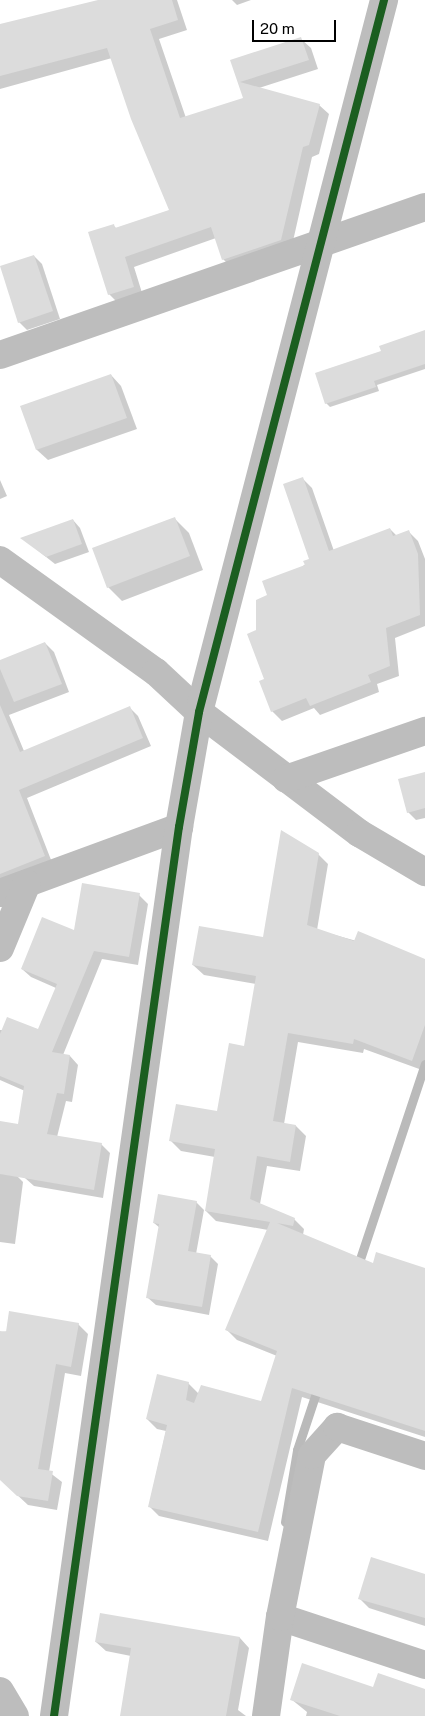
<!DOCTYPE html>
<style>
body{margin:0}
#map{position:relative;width:425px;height:1716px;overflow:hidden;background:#fff;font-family:"Public Sans",sans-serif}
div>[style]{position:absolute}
.shadow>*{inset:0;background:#0003}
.stream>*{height:9px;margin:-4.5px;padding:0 4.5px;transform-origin:4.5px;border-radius:4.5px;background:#bababa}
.building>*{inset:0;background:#dcdcdc}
.minor>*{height:28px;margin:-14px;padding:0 14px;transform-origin:14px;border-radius:14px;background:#bdbdbd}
.cycleway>*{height:8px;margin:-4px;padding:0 4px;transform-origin:4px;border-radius:4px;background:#1b5e20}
span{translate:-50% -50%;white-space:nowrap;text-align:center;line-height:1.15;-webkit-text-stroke:4px #fff;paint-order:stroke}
.scale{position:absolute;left:252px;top:20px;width:84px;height:22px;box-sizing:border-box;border:2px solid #000;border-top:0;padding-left:6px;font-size:15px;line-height:18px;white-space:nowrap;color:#000;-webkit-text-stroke:4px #fff;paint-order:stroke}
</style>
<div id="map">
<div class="shadow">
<div style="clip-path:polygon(100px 0,177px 0,187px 30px,159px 39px,186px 118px,244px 99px,232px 61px,301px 39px,311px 48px,318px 69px,259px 88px,319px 105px,329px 114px,319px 154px,312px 157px,291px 250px,233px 269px,223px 259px,216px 238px,134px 267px,143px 296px,119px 304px,109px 294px,113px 225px,117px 229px,171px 210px,112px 58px,0 89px,0 37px)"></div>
<div style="clip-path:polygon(232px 0,251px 0,237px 5px)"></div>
<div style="clip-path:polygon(34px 256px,42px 264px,60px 319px,27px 330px,19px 322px)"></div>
<div style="clip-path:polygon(425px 332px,425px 369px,377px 385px,379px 391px,330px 407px,326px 403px,383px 352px)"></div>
<div style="clip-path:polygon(111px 375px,121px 386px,137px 429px,48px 460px,37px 450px,22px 407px)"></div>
<div style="clip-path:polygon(303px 479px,312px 488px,334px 551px,390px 529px,397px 536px,408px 531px,418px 541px,425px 559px,425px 626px,395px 638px,399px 676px,377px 684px,379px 692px,320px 715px,314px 708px,282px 721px,272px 711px,257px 631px,269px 596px,311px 559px)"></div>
<div style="clip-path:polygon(0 480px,7px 496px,0 499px)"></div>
<div style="clip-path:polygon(175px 519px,189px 533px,203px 570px,122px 601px,108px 587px)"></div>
<div style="clip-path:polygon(73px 520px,80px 528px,89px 552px,55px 564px,22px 538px)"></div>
<div style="clip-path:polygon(45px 643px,54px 652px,69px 692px,9px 715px,24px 751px,130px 708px,138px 716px,151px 746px,27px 798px,53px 865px,0 890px,0 662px)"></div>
<div style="clip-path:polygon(425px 773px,425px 818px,416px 820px,408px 812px)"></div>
<div style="clip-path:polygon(318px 854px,328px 864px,317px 930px,425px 960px,425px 1063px,422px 1070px,364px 1049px,363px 1053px,298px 1042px,284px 1124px,296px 1126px,306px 1136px,300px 1171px,267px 1166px,260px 1204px,294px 1219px,304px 1229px,303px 1235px,373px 1265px,425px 1270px,425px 1437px,302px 1397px,268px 1541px,159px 1516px,149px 1506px,166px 1431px,157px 1429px,147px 1419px,188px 1383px,199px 1394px,262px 1402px,277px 1356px,237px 1340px,227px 1330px,268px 1230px,216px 1221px,206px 1211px,215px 1157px,181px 1151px,171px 1141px,218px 1113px,245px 1047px,256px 984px,204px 975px,193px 965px,264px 939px)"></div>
<div style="clip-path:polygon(139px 895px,148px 904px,138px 965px,102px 959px,63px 1055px,70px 1056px,78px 1065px,72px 1102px,66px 1101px,57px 1137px,101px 1144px,110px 1153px,103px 1198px,34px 1186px,25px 1178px,0 1164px,0 1122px,19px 1125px,25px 1091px,0 1080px,0 1030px,39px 1031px,56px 988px,31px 977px,22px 969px,74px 932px)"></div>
<div style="clip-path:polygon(0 1171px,14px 1173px,23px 1182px,15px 1244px,0 1242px)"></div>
<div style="clip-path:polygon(196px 1202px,204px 1210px,196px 1254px,210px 1256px,218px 1264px,209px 1315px,156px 1305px,148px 1298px,160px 1228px,154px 1223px)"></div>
<div style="clip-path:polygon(78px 1324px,88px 1334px,81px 1376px,65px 1373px,49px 1472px,62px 1482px,57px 1510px,28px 1505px,0 1479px,0 1332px)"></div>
<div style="clip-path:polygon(425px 1576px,425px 1626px,369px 1608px,359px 1598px)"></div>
<div style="clip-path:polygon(101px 1615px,240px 1638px,249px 1648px,238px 1710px,246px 1716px,121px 1716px,131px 1656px,106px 1651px,96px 1642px)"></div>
<div style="clip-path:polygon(425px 1690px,425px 1716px,306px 1716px,307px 1712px,291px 1699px)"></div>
</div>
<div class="stream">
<div style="left:357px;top:1268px;width:215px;rotate:-71.6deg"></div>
<div style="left:285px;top:1522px;width:73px;rotate:-80.5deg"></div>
<div style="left:297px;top:1450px;width:70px;rotate:-71.6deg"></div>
</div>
<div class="building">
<div style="clip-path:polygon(98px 0,172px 0,178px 20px,150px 29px,180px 118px,243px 98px,230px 60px,301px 37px,309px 60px,240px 82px,320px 104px,309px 145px,303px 147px,281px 240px,222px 260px,211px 227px,125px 257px,134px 287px,108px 295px,88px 232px,114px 224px,115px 228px,169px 210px,131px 119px,107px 48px,0 76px,0 24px)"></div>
<div style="clip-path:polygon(34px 255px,53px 311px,18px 323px,0 266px)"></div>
<div style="clip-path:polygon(425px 330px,425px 364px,374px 381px,376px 387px,325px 404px,315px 373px,381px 351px,379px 346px)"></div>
<div style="clip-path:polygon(111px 374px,127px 418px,36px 450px,20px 406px)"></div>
<div style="clip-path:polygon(303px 477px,329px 551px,390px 528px,393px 536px,409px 530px,418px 554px,420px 615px,386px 628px,390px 666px,368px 675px,371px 682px,310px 706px,306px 698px,271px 712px,259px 681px,264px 679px,247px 634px,256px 630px,256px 600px,267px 595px,262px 581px,305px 565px,303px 561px,309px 559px,283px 484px)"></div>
<div style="clip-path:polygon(175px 517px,190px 556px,107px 588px,92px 548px)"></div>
<div style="clip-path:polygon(73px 519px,82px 544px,46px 557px,20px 538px)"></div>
<div style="clip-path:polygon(45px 642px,62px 684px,14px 702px,0 669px,0 660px)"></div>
<div style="clip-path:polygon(0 705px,20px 752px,130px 706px,143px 738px,19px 790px,45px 856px,0 874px)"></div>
<div style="clip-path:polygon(425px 772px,425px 808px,407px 813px,398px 779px)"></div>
<div style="clip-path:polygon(281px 830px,319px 853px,307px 925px,354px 941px,358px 931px,425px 959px,425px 1025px,412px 1061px,354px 1039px,353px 1044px,288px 1033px,273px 1121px,296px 1125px,290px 1162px,257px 1156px,250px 1199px,295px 1218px,293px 1226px,277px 1223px,373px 1263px,376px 1252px,425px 1268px,425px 1431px,292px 1388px,258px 1532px,148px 1507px,167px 1425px,146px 1419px,157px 1374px,189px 1382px,186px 1400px,194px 1403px,201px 1385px,261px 1401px,277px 1351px,225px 1330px,270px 1222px,205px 1211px,215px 1149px,169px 1141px,176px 1104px,217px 1111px,229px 1043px,244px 1046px,256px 976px,192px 965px,199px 926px,263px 937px)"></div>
<div style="clip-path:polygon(82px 883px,140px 893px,129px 957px,94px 951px,52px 1052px,70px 1055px,64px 1094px,57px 1093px,47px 1134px,102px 1143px,94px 1190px,0 1174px,0 1121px,18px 1124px,24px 1086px,0 1076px,0 1034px,7px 1017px,38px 1029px,57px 984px,21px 969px,42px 917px,74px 930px)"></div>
<div style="clip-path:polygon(158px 1194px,197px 1201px,188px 1251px,211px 1255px,202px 1307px,146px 1298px,159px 1224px,153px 1223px)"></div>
<div style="clip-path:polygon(9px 1311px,79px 1323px,71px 1367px,56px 1364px,38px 1469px,53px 1471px,48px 1501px,17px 1496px,0 1480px,0 1331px,6px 1332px)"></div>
<div style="clip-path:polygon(371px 1557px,425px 1574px,425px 1618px,358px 1599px)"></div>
<div style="clip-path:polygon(100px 1613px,240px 1637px,226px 1716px,120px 1716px,131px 1648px,95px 1642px)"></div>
<div style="clip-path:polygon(302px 1663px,373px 1687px,378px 1673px,425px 1689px,425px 1716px,340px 1716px,290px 1700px)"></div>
</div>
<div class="minor">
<div style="left:0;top:355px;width:450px;rotate:-19.2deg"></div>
<div style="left:0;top:560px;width:192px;rotate:35.7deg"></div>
<div style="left:156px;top:672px;width:59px;rotate:42.9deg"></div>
<div style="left:199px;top:712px;width:201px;rotate:37.1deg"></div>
<div style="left:359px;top:833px;width:77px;rotate:30.6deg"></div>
<div style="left:286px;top:779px;width:147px;rotate:-19.1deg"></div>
<div style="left:0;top:893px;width:191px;rotate:-20.2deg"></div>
<div style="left:0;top:948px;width:70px;rotate:-67.4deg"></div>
<div style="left:280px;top:1617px;width:153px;rotate:18.3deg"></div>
<div style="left:0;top:1691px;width:29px;rotate:59deg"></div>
<div style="left:54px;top:1716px;width:898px;rotate:-82deg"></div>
<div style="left:179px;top:827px;width:117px;rotate:-80.1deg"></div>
<div style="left:199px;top:712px;width:736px;rotate:-75.43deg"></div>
<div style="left:266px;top:1716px;width:100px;rotate:-82deg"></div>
<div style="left:280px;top:1617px;width:165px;rotate:-78.8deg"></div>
<div style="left:312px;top:1455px;width:38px;rotate:-48deg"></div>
<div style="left:337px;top:1427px;width:93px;rotate:18.2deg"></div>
</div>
<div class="cycleway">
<div style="left:54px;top:1716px;width:898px;rotate:-82deg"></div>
<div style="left:179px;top:827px;width:117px;rotate:-80.1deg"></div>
<div style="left:199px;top:712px;width:736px;rotate:-75.43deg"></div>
</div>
<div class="scale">20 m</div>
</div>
